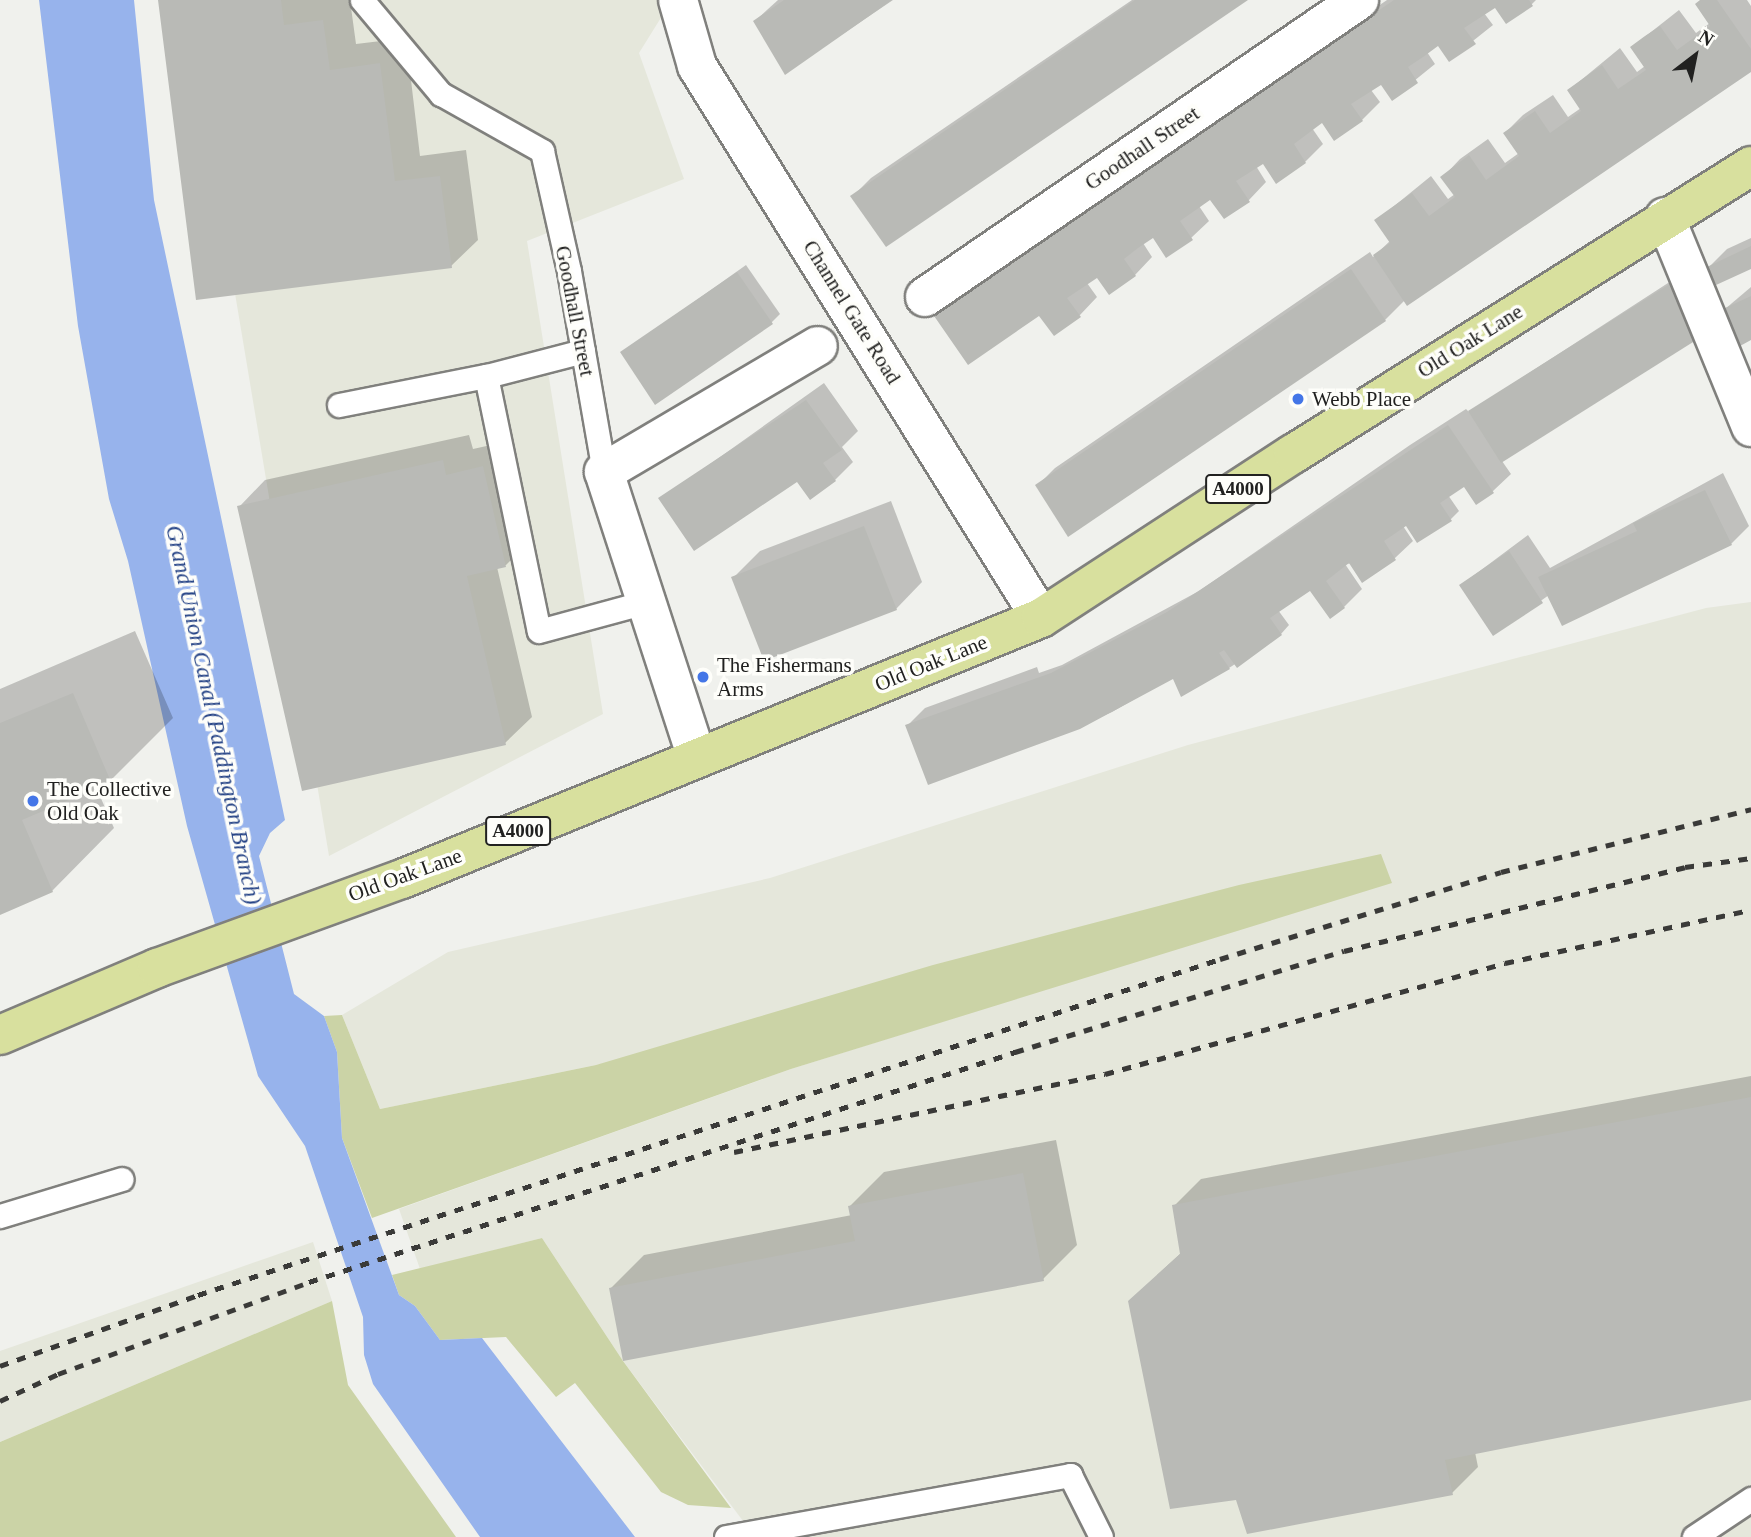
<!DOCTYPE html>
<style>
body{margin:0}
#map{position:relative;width:1751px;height:1537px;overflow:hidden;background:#f0f1ed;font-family:Georgia,serif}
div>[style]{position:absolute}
.built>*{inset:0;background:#e5e7db}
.green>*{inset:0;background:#cbd3a6}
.water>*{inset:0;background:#97b3ec}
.shadow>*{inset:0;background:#0003}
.building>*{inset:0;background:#b9bab6}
.roads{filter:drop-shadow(2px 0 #80807d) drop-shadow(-2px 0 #80807d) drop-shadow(0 2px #80807d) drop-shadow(0 -2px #80807d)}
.lane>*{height:23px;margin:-11.5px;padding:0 11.5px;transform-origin:11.5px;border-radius:11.5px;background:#fff}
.street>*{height:38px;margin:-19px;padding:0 19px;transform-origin:19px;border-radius:19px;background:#fff}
.primary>*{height:38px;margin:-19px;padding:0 19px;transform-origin:19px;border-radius:19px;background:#d8e09e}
.rail>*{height:5px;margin-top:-2.5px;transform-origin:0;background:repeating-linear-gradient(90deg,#3a3a38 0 9px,transparent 0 18px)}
.dots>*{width:19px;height:19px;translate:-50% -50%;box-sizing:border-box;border:4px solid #fefefa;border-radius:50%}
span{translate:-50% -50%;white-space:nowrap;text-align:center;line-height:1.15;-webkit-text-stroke:7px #fefefa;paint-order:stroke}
.shield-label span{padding:2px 5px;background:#fefefa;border:2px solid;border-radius:5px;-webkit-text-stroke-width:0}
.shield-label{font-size:19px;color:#212120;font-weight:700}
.street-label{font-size:21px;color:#212120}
.poi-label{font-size:21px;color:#212120}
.left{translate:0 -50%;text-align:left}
.water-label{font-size:23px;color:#254386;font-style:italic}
.north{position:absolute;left:1660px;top:21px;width:70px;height:70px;-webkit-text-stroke:5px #fefefa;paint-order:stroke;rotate:32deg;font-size:19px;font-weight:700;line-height:28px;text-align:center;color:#212120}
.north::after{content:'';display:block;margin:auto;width:24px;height:32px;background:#212120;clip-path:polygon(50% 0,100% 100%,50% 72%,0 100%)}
</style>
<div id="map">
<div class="built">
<div style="clip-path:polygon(186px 0,672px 0,639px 53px,684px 179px,527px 241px,603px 714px,329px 856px)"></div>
<div style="clip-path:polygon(1751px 602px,1751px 1537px,755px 1537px,623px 1361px,542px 1238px,420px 1269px,399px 1209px,791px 1069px,1062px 984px,596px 1065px,380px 1109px,342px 1015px,448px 952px,770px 878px,1188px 745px,1706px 608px)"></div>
<div style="clip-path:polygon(313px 1242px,332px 1301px,0 1442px,0 1351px)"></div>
</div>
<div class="green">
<div style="clip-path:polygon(1381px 854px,1392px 883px,791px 1069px,372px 1218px,342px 1138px,337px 1052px,324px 1016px,342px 1015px,380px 1109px,596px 1065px,933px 965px,1239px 885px)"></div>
<div style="clip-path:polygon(542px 1238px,623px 1361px,731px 1508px,688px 1505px,661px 1492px,575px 1383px,556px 1397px,506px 1337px,440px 1340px,415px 1306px,399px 1295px,392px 1275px)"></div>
<div style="clip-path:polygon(332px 1301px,348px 1385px,456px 1537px,0 1537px,0 1442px)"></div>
</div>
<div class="water">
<div style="clip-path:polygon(39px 0,134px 0,154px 200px,285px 820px,270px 833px,259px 856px,294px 994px,324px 1016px,337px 1052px,342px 1138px,399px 1295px,415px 1306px,440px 1340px,482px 1338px,635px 1537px,480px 1537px,373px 1384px,364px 1355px,363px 1317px,305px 1146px,258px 1076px,187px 826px,128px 561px,109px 499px,78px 326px)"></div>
</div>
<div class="shadow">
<div style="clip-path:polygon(160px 0,350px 0,356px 44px,406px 38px,420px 156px,466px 150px,478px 240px,451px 266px)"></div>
<div style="clip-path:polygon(778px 0,893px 0,785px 73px,755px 21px)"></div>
<div style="clip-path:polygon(1132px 0,1246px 0,853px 196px,871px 178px)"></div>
<div style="clip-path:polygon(1387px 0,1536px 0,1532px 4px,1496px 6px,1484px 13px,1493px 25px,1449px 60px,1439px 44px,1427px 52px,1435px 64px,1393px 98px,1382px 82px,1371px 90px,1380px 102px,1362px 120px,1323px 121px,1312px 128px,1323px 144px,1305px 162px,1263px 161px,1256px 166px,1266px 182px,1249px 200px,1211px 198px,1199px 206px,1209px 221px,1191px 238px,1154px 236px,1143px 243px,1152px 257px,1135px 275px,1097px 275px,1087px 283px,1097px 297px,1080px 315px,1040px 313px,952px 296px)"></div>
<div style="clip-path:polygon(1701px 0,1747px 0,1751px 6px,1751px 70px,1405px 300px,1385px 320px,1037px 486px,1055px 468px,1370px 252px,1373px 257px,1391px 240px,1377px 220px,1431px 176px,1448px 199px,1455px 194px,1443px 177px,1460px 159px,1488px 139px,1505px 163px,1519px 153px,1505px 133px,1523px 115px,1553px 95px,1568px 117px,1581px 108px,1569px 90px,1620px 48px,1637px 72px,1645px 66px,1632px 47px,1679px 10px,1696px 33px,1710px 23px)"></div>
<div style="clip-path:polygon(1751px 238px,1751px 267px,1709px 267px,1727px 249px)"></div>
<div style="clip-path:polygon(746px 265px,780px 314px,771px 323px,622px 353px)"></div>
<div style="clip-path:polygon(1685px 272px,1502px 461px,1511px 474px,1493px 491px,1477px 502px,1464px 484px,1448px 495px,1459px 511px,1451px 519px,1403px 526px,1413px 541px,1395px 558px,1345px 564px,1362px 589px,1344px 607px,1311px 588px,1278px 610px,1289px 625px,1281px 634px,1229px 668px,1173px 677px,1112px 712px,1041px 742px,907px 726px,925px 708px,1037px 667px,1039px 673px,1062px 665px,1199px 591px,1410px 445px,1466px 409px,1469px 412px)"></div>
<div style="clip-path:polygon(1751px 287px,1751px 338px,1725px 309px)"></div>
<div style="clip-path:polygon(824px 383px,858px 431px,842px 447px,853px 462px,835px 480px,797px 479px,661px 499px)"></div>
<div style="clip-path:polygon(469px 435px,473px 449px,509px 441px,532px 539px,506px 565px,497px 567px,532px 717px,505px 743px,239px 507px,265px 480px)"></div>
<div style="clip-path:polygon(1723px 473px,1749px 526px,1731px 544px,1549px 595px,1494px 634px,1461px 585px,1528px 535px,1550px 568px)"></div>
<div style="clip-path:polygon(891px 501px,922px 582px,896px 609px,733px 578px,760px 551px)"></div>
<div style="clip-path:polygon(135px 631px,173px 718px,110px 781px,96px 787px,114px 828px,52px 891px,0 913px,0 689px)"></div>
<div style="clip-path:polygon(1751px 1076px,1751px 1398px,1475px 1452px,1478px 1467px,1452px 1493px,1157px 1275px,1181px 1253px,1174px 1206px,1201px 1179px)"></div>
<div style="clip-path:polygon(1056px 1140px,1077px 1245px,1043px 1279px,610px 1289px,644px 1255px,852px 1215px,850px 1206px,884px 1172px)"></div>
</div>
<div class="building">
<div style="clip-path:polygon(158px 0,281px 0,284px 25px,323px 20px,330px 70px,380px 63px,395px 181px,440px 176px,452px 268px,196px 300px)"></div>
<div style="clip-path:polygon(784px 0,892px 0,785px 75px,753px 21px)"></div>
<div style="clip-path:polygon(1135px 0,1248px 0,886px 247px,850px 196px)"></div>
<div style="clip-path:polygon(1394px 0,1529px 0,1533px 6px,1506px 24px,1495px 8px,1464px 28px,1476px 44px,1449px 62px,1438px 46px,1423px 57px,1408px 67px,1418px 83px,1392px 101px,1381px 85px,1351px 104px,1363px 121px,1334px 141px,1322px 123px,1294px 144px,1306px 163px,1276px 184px,1263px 164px,1236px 181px,1250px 202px,1224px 219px,1210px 200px,1180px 221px,1193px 240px,1166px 258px,1153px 238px,1138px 248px,1124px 259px,1136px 276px,1109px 295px,1097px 278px,1067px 298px,1081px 317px,1054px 336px,1039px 316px,968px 365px,932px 313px)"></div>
<div style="clip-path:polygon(1700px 0,1717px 0,1751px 49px,1751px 72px,1407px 306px,1373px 255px,1390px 243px,1374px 220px,1412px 193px,1429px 216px,1455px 197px,1440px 177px,1469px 155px,1486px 180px,1519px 156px,1503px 133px,1535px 111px,1550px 133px,1581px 111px,1567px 90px,1602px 65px,1618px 89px,1646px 70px,1630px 47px,1645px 36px,1660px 26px,1677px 50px,1710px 26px,1695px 4px)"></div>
<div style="clip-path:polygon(1751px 246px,1751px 269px,1716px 285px,1707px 267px)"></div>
<div style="clip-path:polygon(1351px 269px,1386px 321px,1068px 537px,1035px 485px)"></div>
<div style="clip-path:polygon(737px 272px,773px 324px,655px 405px,620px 352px)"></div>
<div style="clip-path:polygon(1676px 280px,1709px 332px,1501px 463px,1468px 411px)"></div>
<div style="clip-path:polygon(1751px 296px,1751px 340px,1740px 346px,1723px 309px)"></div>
<div style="clip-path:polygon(806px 400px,842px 450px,823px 463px,836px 481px,810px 500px,797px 482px,694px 551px,658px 498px)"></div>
<div style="clip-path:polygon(1448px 425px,1494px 493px,1476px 505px,1464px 487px,1440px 503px,1452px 521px,1417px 543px,1406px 526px,1384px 541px,1396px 560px,1362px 583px,1349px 563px,1326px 581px,1345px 608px,1330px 619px,1310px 591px,1270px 618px,1282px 635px,1237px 668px,1224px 650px,1219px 653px,1230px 669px,1181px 697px,1173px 679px,1080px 729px,928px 785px,905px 725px,1051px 673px,1167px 612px)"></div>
<div style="clip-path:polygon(443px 460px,446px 475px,483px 466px,506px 567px,467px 576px,506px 745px,302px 791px,237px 506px)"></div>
<div style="clip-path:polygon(1705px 490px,1732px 545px,1562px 626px,1538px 577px,1637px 531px,1633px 523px)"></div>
<div style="clip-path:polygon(864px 526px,897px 610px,764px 661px,731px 577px)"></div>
<div style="clip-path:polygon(1509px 551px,1543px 603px,1493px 636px,1459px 585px)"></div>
<div style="clip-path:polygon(73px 693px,111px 782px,22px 820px,53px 892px,0 915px,0 723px)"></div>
<div style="clip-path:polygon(1751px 1097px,1751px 1400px,1445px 1460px,1453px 1495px,1247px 1534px,1236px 1500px,1170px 1509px,1128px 1301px,1180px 1254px,1172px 1205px)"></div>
<div style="clip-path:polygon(1023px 1173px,1044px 1281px,623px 1361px,609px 1288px,855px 1241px,848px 1206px)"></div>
</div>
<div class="roads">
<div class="lane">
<div style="left:362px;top:0;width:123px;rotate:50deg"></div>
<div style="left:441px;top:94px;width:116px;rotate:29.4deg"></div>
<div style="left:542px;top:151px;width:123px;rotate:77.3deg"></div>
<div style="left:569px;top:271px;width:204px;rotate:80.1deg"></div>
<div style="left:583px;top:351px;width:100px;rotate:165.5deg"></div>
<div style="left:486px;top:376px;width:260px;rotate:78.3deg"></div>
<div style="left:539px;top:631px;width:111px;rotate:-15.2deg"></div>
<div style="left:339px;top:405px;width:150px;rotate:-11.2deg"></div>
<div style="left:0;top:1216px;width:127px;rotate:-16.9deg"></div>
<div style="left:726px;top:1537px;width:350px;rotate:-10.2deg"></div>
<div style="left:1070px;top:1475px;width:69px;rotate:63.4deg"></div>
<div style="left:1694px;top:1537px;width:69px;rotate:-33.7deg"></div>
</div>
<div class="street">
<div style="left:678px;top:0;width:69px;rotate:73.9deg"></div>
<div style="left:697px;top:66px;width:650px;rotate:58.07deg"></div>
<div style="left:1665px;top:217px;width:227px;rotate:67.7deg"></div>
<div style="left:925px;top:297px;width:526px;rotate:-34.39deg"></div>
<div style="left:697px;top:758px;width:301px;rotate:-108deg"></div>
<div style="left:604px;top:472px;width:248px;rotate:-30.5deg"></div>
</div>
<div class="primary">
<div style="left:0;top:1035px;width:171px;rotate:-23.1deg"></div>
<div style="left:157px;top:968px;width:261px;rotate:-20deg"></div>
<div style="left:402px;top:879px;width:690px;rotate:-22.22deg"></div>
<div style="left:1041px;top:618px;width:301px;rotate:-33.1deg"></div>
<div style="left:1293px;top:454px;width:541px;rotate:-32.16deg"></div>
</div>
</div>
<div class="rail">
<div style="left:734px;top:1152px;width:379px;rotate:-11.9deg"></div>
<div style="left:1105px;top:1074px;width:415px;rotate:-15.5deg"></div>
<div style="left:1505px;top:963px;width:252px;rotate:-12.2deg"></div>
<div style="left:0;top:1366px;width:210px;rotate:-19.7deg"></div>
<div style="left:198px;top:1295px;width:1076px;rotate:-18.2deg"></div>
<div style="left:1220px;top:959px;width:294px;rotate:-17.2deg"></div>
<div style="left:1501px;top:872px;width:258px;rotate:-14.1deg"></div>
<div style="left:0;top:1401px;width:64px;rotate:-25deg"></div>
<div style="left:58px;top:1374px;width:267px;rotate:-20.1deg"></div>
<div style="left:309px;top:1282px;width:743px;rotate:-18.04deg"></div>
<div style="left:1015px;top:1052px;width:344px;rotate:-17.1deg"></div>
<div style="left:1344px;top:951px;width:351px;rotate:-13.8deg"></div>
<div style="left:1685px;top:867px;width:67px;rotate:-7.8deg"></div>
</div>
<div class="dots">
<div style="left:1298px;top:399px;background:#4476e7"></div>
<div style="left:703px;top:677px;background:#4476e7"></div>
<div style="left:33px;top:801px;background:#4476e7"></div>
</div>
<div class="shield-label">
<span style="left:1238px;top:489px">A4000</span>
<span style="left:518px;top:831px">A4000</span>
</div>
<div class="street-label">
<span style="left:1142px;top:148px;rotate:-34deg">Goodhall Street</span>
<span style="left:575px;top:311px;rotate:79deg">Goodhall Street</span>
<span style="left:852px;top:312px;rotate:58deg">Channel Gate Road</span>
<span style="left:1470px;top:341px;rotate:-32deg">Old Oak Lane</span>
<span style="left:931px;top:663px;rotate:-22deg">Old Oak Lane</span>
<span style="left:405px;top:875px;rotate:-20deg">Old Oak Lane</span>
</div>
<div class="poi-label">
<span class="left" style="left:1312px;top:399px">Webb Place</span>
<span class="left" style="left:717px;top:677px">The Fishermans<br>Arms</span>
<span class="left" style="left:47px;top:801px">The Collective<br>Old Oak</span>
</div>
<div class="water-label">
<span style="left:213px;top:715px;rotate:78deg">Grand Union Canal (Paddington Branch)</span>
</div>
<div class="north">N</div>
</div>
